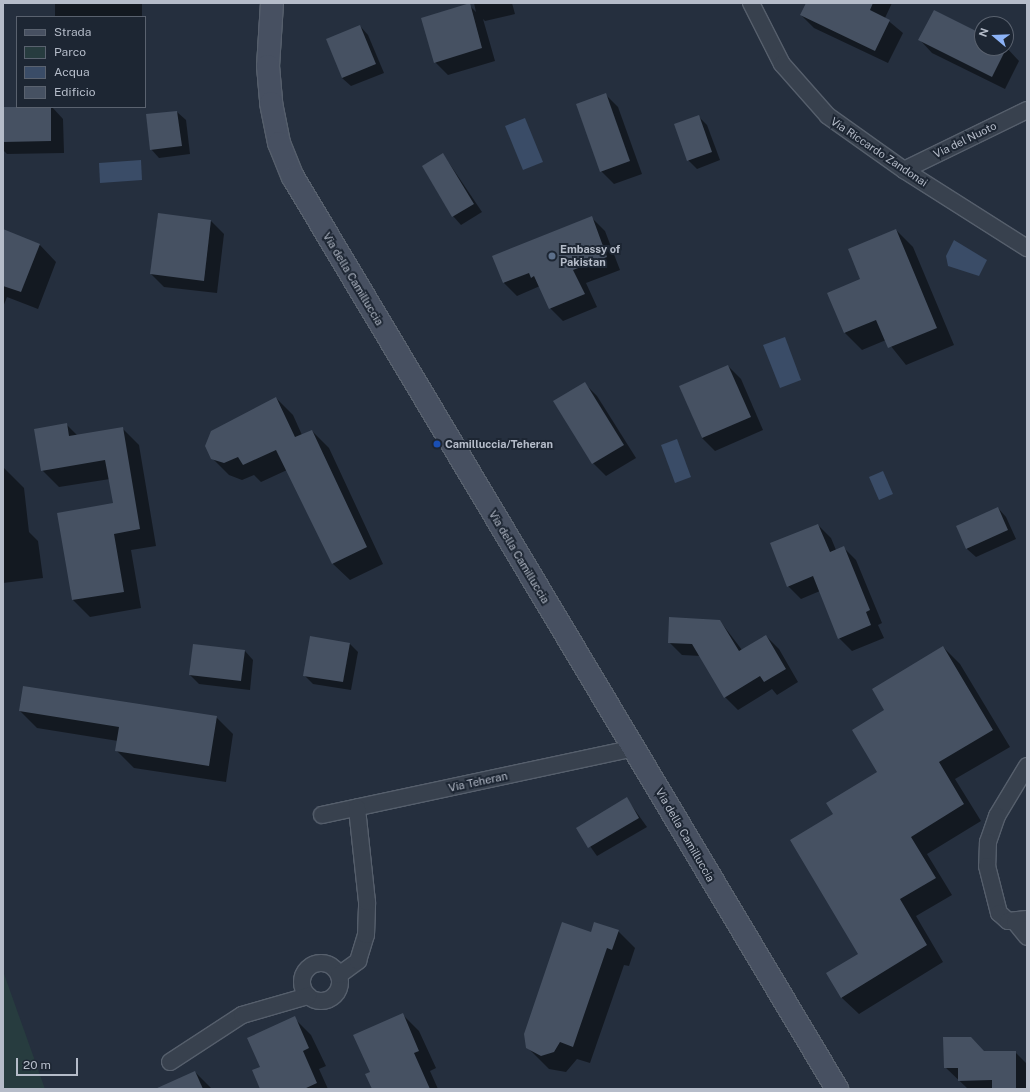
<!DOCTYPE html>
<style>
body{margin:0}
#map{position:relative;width:1030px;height:1092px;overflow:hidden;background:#252f3e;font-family:"Public Sans",sans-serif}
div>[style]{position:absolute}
.green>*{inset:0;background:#273c3f}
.water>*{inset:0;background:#3a4c67}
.shadow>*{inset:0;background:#0007}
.building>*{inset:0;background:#465162}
.roads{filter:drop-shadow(1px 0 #565f6c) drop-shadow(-1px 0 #565f6c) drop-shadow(0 1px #565f6c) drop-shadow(0 -1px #565f6c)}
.street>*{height:16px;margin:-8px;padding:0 8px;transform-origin:8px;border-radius:8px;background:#38414e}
.street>.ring{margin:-8px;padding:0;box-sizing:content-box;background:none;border:16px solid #38414e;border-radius:50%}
.secondary>*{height:22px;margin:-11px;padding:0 11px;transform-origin:11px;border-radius:11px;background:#475061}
.dots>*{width:11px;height:11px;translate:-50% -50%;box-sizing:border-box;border:2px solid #1d2633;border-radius:50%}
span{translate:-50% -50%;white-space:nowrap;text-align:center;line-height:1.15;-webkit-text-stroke:4px #1d2633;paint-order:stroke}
.street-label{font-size:11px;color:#b5bcc9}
.poi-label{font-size:11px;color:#b5bcc9;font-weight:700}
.left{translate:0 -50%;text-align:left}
.frame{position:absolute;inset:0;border:4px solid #b5bcc9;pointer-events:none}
.legend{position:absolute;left:16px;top:16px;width:130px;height:92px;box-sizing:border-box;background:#1d2633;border:1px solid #5a626f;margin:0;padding:5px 7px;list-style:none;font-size:12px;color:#b5bcc9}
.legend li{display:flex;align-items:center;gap:8px;height:20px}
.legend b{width:20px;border:1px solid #5a626f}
.north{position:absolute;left:974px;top:16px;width:40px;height:40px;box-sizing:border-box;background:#1d2633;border:1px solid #5a626f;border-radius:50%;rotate:289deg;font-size:11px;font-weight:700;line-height:16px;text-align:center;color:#b5bcc9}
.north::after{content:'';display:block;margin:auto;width:14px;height:18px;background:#8cb3f7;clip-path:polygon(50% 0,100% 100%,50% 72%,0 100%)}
.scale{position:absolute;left:16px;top:1058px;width:62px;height:18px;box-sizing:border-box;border:2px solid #b5bcc9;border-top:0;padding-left:5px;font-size:12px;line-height:14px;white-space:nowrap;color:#b5bcc9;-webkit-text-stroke:3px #1d2633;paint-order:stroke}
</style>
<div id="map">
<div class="green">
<div style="clip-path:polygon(3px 971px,45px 1089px,3px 1089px)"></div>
</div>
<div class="water">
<div style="clip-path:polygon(525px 118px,543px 162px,523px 170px,505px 126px)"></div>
<div style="clip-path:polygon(141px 160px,142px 180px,100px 183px,99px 163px)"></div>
<div style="clip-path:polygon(954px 240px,987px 260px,979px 276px,948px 266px,946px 256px)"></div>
<div style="clip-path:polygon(785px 337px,801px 380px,780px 388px,763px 345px)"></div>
<div style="clip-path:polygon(677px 439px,691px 477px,675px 483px,661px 445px)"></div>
<div style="clip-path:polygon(883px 471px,893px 494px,879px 500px,869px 477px)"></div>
</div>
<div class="shadow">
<div style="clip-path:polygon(55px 3px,142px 3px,142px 17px,55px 17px)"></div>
<div style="clip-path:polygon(474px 3px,512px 3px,515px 14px,485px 21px,483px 19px,495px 61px,448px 75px,435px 62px,469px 5px,476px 12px)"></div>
<div style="clip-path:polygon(807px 3px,892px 3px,885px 18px,903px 33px,888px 63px,814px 28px,801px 15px)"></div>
<div style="clip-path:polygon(360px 26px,368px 35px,384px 73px,351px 86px,342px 78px)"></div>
<div style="clip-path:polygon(982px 35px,982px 48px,1006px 47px,1019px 61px,1005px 89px,932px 53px,920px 40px)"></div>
<div style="clip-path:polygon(605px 94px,618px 107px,642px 174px,614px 184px,601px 171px)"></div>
<div style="clip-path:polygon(3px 107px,52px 107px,63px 119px,64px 153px,7px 154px,3px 150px)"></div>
<div style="clip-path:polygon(177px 112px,186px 120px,190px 154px,159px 158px,151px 149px)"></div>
<div style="clip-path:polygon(698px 116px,707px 125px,720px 160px,697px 169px,688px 160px)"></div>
<div style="clip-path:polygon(443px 154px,482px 212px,461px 225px,453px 216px)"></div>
<div style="clip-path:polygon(158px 215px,211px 221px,224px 234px,217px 293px,164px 287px,151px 274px)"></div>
<div style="clip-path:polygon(592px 218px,605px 231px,620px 270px,586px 283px,597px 307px,563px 321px,550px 308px,540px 286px,517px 296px,504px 283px,494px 257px)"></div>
<div style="clip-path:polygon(896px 230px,913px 247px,954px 345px,906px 365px,886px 340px,862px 350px,845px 333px,861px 280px)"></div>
<div style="clip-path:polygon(3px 231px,39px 244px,56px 262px,38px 309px,7px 297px,3px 307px)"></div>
<div style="clip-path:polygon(728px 366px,741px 379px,763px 430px,715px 451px,702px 438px,680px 386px)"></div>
<div style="clip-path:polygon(584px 383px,597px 396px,636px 458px,606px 476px,593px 463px)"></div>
<div style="clip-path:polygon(276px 398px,293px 415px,302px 435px,312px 431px,329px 448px,383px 564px,350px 580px,332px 563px,287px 470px,261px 482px,254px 475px,242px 480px,229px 475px,212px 458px)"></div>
<div style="clip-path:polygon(66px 424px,78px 436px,122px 428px,139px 445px,156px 546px,131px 550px,141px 608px,90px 617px,73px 600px,59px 514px,114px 504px,110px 479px,59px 487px,42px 470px)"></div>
<div style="clip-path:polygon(3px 467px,24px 488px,29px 532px,38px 541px,43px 578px,3px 583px)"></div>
<div style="clip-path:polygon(998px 508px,1006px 517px,1016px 539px,976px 557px,967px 549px,957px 527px)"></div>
<div style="clip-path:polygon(818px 525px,831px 538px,836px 550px,843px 547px,856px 560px,882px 623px,878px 625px,884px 638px,852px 651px,839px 638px,820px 591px,801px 599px,788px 586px)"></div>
<div style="clip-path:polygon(720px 621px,742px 650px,766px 636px,779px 649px,798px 682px,777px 695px,772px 689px,738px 710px,725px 697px,701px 656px,682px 655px,669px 642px)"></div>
<div style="clip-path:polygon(349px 643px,358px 652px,351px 690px,313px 684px,305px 676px)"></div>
<div style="clip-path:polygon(943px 647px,960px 664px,1010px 747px,955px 779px,981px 821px,927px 854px,952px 895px,916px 916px,943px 962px,859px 1014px,842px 998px,828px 974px,860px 955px,834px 814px,878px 772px,886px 711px)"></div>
<div style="clip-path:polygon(245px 651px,253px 660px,250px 690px,199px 684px,190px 675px)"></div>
<div style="clip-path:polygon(20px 711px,216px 717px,233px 734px,226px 782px,134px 768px,117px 751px,118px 741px,37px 728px)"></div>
<div style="clip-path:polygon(627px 799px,647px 827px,597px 856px,577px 828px)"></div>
<div style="clip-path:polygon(618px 931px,635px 948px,629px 966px,624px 965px,590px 1063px,577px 1059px,566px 1072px,549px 1069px,527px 1047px,592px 933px)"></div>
<div style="clip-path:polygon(402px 1014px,419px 1031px,436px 1068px,430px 1071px,438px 1089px,372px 1089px,371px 1072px)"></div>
<div style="clip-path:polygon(294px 1018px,311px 1035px,326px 1066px,319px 1069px,328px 1089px,262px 1089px,261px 1068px)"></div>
<div style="clip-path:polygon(985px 1052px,1015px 1052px,1027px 1064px,1027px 1089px,968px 1089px,945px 1067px)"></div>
<div style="clip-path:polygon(195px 1072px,212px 1089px,158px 1089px)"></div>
</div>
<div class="building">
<div style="clip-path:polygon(470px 3px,482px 48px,434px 63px,421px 18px)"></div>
<div style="clip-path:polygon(806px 3px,873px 3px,870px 10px,890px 20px,875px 51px,800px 15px)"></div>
<div style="clip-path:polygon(934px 10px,982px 34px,982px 48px,1007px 47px,992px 77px,918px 40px)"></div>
<div style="clip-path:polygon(360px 25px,376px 64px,342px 78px,326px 39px)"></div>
<div style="clip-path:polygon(606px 93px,630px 161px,600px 172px,576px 104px)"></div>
<div style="clip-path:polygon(3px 107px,51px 107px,51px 141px,3px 142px)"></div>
<div style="clip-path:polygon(177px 111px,182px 146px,150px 150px,146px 114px)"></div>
<div style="clip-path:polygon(699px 115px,712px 152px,687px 161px,674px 124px)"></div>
<div style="clip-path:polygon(443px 153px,474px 204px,452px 217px,422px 166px)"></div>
<div style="clip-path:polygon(158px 213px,211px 220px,204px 281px,150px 274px)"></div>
<div style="clip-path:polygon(592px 216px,607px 257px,573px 270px,585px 294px,549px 309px,534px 276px,531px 278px,529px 273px,503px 283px,492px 256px)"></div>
<div style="clip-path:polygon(3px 229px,40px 244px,21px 292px,3px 286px)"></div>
<div style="clip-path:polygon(896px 229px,937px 328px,888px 348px,876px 320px,844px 333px,827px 293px,860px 279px,848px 249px)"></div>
<div style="clip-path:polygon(728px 365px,751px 417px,702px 438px,679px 386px)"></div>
<div style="clip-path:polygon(585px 382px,624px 445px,592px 464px,553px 401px)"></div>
<div style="clip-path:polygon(276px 397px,295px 437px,312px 430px,367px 547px,332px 564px,276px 450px,243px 465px,238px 457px,224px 463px,211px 459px,205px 446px,211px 431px)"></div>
<div style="clip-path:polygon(67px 423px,69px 436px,123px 427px,140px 529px,114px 534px,124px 592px,72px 600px,57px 513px,113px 503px,105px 460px,41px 471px,34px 429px)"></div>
<div style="clip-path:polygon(998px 507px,1008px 530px,966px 549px,956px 526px)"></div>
<div style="clip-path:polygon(818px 524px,830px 552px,844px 546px,870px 610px,866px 612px,871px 625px,838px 639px,813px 576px,787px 587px,770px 543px)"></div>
<div style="clip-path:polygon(669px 617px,720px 620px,739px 651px,766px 635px,786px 669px,764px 682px,760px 676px,724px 698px,692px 644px,668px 643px)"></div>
<div style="clip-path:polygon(310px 636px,350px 643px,343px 682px,303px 676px)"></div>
<div style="clip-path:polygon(193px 644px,245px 650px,241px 681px,189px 675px)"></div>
<div style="clip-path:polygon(943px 646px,993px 730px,939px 762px,964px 804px,911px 837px,936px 878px,900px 899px,927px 945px,841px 998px,826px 973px,858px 954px,790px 840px,833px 814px,826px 803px,877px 772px,852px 730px,884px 710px,872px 689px)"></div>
<div style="clip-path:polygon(23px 686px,217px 716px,209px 766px,115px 751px,119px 727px,19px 711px)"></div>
<div style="clip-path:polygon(627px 797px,639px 818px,588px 848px,576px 828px)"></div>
<div style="clip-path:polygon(562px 922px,591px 932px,594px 922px,619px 930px,612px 950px,607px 948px,573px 1047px,560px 1042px,554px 1052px,541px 1056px,526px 1048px,524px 1034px)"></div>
<div style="clip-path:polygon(403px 1013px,419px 1051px,414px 1053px,430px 1089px,372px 1089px,365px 1074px,370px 1072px,353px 1035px)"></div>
<div style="clip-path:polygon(295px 1016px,309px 1048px,303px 1051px,317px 1083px,304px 1089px,260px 1089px,252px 1070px,260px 1067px,247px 1038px)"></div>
<div style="clip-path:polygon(943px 1037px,971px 1037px,984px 1051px,1016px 1051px,1016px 1088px,992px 1088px,992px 1080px,958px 1081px,958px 1068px,944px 1068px)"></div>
<div style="clip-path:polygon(195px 1071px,203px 1089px,155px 1089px)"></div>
</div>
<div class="roads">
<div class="street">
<div style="left:751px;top:3px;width:68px;rotate:63.1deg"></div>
<div style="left:782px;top:64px;width:69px;rotate:48.5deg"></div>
<div style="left:828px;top:116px;width:93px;rotate:35.4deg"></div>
<div style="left:904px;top:170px;width:146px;rotate:32.4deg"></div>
<div style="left:904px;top:170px;width:137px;rotate:-26deg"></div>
<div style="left:1027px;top:766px;width:58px;rotate:121deg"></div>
<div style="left:997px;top:816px;width:28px;rotate:109deg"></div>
<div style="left:988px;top:842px;width:24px;rotate:92deg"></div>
<div style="left:987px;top:866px;width:49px;rotate:75.7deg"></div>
<div style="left:999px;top:913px;width:12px;rotate:42deg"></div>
<div style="left:1008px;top:921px;width:19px;rotate:-6deg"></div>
<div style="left:322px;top:815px;width:319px;rotate:-12.1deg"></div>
<div style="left:1015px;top:922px;width:19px;rotate:51deg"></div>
<div class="ring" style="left:302px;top:963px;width:22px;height:22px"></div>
<div style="left:339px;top:975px;width:24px;rotate:-36deg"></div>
<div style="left:358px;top:961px;width:27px;rotate:-73deg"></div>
<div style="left:366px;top:935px;width:33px;rotate:-88deg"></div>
<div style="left:367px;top:902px;width:95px;rotate:-96.1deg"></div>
<div style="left:170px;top:1062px;width:86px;rotate:-33.1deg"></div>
<div style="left:242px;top:1015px;width:69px;rotate:-16.1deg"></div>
</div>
<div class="secondary">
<div style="left:272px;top:3px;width:63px;rotate:93.6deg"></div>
<div style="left:268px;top:66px;width:37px;rotate:85deg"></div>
<div style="left:271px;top:103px;width:41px;rotate:78.7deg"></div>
<div style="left:279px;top:143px;width:37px;rotate:68deg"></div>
<div style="left:293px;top:177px;width:1062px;rotate:59.18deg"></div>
</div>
</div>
<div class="dots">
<div style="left:552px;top:256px;background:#5c6f8a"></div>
<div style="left:437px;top:444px;background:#1a4fb4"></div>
</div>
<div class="street-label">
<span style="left:965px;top:140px;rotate:-26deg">Via del Nuoto</span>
<span style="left:879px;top:152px;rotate:34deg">Via Riccardo Zandonai</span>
<span style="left:353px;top:279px;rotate:59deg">Via della Camilluccia</span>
<span style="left:519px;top:557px;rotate:59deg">Via della Camilluccia</span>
<span style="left:478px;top:782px;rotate:-12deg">Via Teheran</span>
<span style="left:685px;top:835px;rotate:60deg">Via della Camilluccia</span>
</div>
<div class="poi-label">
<span class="left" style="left:560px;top:256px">Embassy of<br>Pakistan</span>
<span class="left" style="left:445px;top:444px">Camilluccia/Teheran</span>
</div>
<div class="frame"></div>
<ul class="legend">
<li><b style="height:5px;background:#475061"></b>Strada</li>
<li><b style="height:11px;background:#273c3f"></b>Parco</li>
<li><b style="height:11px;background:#3a4c67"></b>Acqua</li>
<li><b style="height:11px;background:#465162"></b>Edificio</li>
</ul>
<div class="north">N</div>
<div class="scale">20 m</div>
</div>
